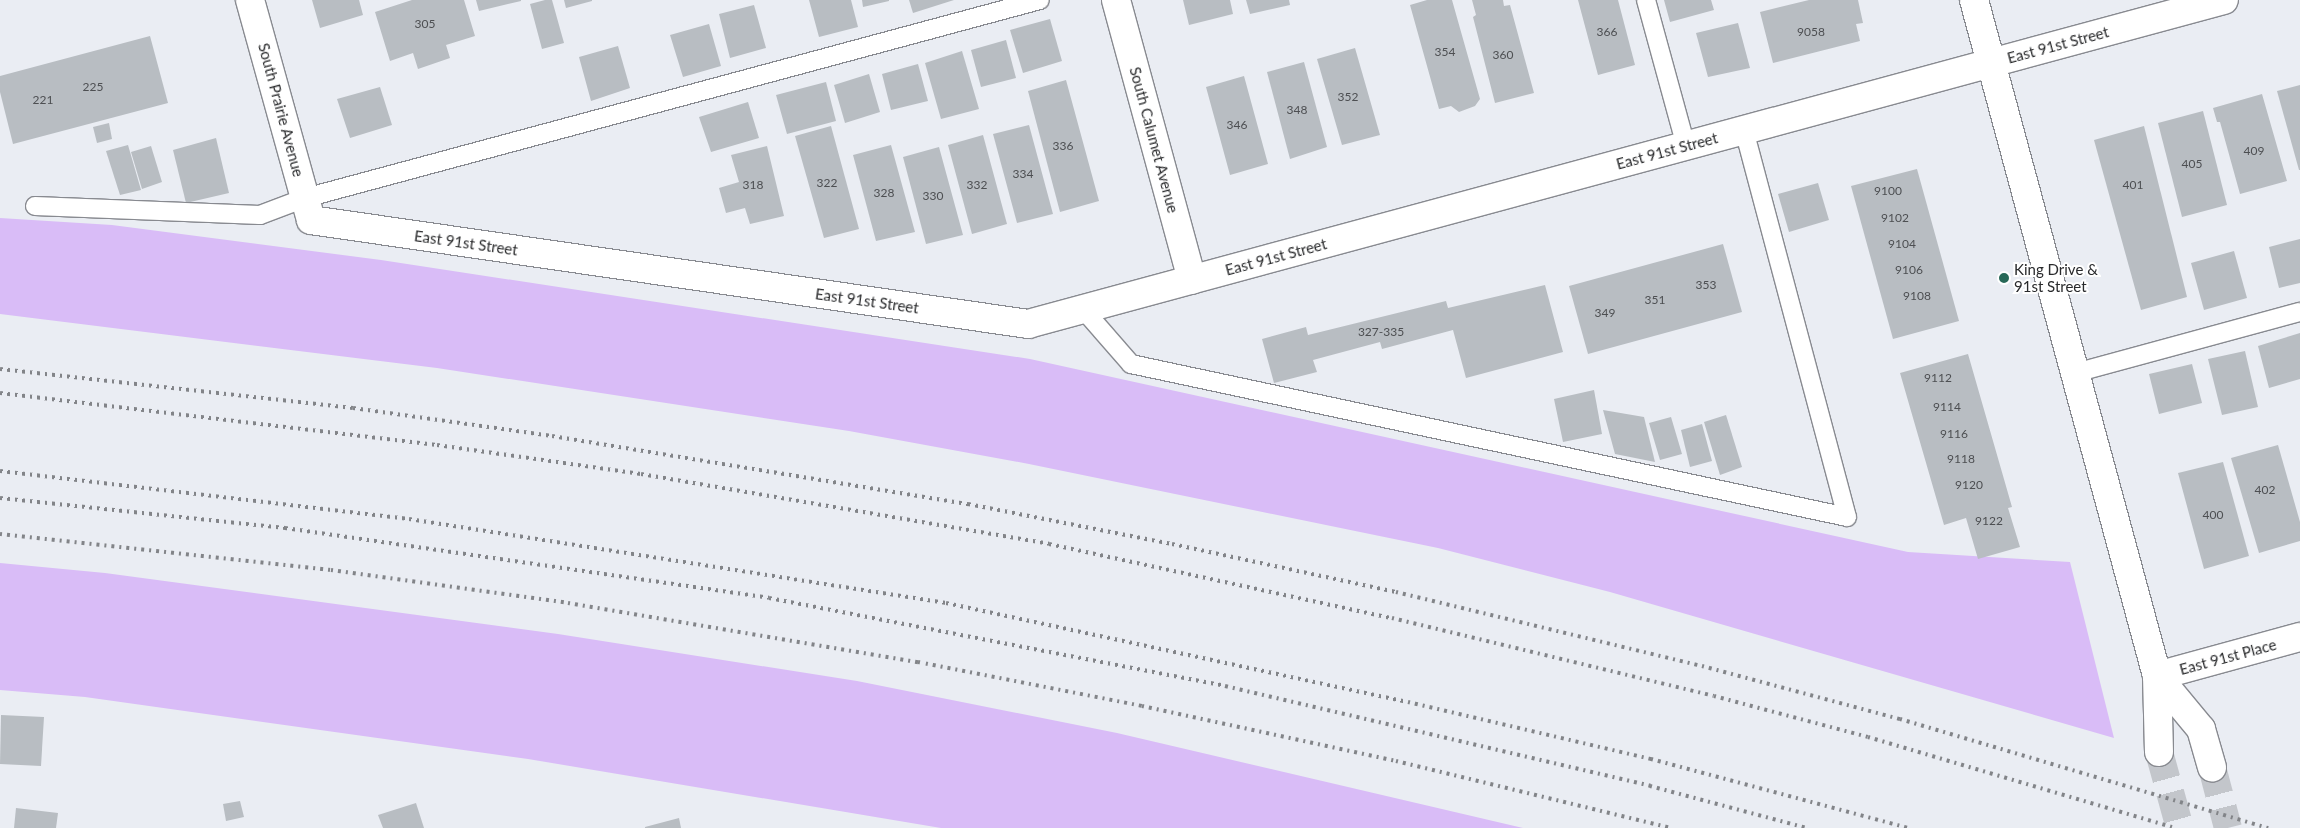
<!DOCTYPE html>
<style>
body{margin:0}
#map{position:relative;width:2300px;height:828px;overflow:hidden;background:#eaedf3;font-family:Lato,sans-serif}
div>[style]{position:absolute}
.green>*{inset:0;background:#d9bcf7}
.building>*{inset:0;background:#b8bdc2}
.secondary-tunnel>*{height:28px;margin-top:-14px;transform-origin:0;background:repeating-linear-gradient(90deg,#c3c6cb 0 28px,transparent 0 42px)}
.roads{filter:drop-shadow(1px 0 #888a90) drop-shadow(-1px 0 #888a90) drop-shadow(0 1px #888a90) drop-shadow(0 -1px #888a90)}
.lane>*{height:18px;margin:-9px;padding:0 9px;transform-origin:9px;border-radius:9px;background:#fff}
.street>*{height:28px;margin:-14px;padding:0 14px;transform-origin:14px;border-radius:14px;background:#fff}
.secondary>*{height:28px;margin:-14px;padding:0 14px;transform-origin:14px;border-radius:14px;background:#fff}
.rail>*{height:4px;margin-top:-2px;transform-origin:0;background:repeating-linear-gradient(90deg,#828488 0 2.5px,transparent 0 7.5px)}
.dots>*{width:14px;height:14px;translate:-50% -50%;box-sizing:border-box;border:2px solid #fff;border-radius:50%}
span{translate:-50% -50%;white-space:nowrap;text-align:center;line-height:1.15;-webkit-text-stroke:4px #fff;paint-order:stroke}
.number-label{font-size:12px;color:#4d4f52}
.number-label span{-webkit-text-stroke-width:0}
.street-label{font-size:15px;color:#292a2c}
.poi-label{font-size:15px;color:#292a2c}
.left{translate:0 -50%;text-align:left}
</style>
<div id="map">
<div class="green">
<div style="clip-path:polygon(0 218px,112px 225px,381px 260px,1030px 359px,1908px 552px,2070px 562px,2114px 738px,1610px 592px,1438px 548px,1029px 464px,849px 431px,437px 368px,0 314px)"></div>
<div style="clip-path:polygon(0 563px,105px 573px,558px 634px,857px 681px,1117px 733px,1523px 828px,941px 828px,528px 759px,85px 697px,0 690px)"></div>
</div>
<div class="building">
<div style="clip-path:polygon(312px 0,359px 0,363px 15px,320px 28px)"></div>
<div style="clip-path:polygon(412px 0,464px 0,475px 36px,446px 45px,450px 58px,418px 69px,413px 53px,390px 61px,375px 12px)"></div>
<div style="clip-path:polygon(476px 0,521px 0,521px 1px,479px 11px)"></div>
<div style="clip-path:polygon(545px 0,552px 0,564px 43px,542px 49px,530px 4px)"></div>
<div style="clip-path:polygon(564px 0,592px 0,592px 1px,566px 8px)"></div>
<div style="clip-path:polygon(809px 0,851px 0,858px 27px,819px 37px)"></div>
<div style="clip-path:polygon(862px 0,889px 0,889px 1px,863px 7px)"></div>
<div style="clip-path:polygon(909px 0,954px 0,913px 13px)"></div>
<div style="clip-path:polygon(1183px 0,1230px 0,1233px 14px,1189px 25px)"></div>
<div style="clip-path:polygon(1246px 0,1289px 0,1290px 5px,1250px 14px)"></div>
<div style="clip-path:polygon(1427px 0,1452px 0,1480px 99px,1475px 106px,1459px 112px,1451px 106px,1439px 109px,1410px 5px)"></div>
<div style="clip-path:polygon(1472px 0,1503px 0,1504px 6px,1510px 5px,1534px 93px,1495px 103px,1473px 17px,1476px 15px)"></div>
<div style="clip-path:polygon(1578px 0,1618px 0,1635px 65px,1598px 75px)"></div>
<div style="clip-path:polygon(1664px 0,1711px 0,1714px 10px,1670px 22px)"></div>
<div style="clip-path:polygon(1809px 0,1858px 0,1863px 23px,1856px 24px,1860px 41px,1773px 63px,1760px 12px)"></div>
<div style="clip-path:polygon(754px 5px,766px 48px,730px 58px,719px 14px)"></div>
<div style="clip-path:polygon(1050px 19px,1062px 61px,1023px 73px,1010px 30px)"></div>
<div style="clip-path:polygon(1738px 23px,1750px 68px,1708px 77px,1696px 33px)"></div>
<div style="clip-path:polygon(709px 24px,721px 66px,683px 77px,670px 35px)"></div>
<div style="clip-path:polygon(150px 36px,168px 103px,13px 144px,0 92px,0 76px)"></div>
<div style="clip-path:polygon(1006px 40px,1016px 78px,981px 87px,971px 50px)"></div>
<div style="clip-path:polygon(618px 46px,630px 88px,591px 101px,579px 57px)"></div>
<div style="clip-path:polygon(1355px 48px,1380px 135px,1342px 145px,1317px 59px)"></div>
<div style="clip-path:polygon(962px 51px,979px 109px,941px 119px,925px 63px)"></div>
<div style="clip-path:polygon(1304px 62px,1327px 147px,1290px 159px,1267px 72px)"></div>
<div style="clip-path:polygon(918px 64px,928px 101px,891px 110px,882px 74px)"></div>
<div style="clip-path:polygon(869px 74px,880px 112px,845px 123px,834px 85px)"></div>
<div style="clip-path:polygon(1244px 76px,1268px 164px,1230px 175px,1206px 87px)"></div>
<div style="clip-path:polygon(1066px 80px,1099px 201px,1060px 212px,1028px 91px)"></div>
<div style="clip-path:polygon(826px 82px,836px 121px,787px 134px,776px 95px)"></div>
<div style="clip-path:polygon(2300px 85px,2300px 170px,2299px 170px,2277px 91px)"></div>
<div style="clip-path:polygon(380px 87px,392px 125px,350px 138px,337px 99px)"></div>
<div style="clip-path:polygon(2262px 94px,2287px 181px,2240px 194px,2220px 122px,2217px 122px,2213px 108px)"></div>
<div style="clip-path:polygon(748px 102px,759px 138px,711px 152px,699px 117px)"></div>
<div style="clip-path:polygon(2203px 111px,2227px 205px,2182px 217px,2158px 123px)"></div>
<div style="clip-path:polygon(109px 123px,112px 139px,97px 143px,93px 127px)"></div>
<div style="clip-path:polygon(1029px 125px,1053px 214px,1017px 223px,993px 134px)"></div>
<div style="clip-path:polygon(831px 126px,859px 229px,824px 238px,795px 136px)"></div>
<div style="clip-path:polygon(2144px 126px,2187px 297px,2141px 310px,2094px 140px)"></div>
<div style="clip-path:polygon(983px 135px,1007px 224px,972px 234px,948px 145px)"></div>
<div style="clip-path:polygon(216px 138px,229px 193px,186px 203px,173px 150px)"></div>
<div style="clip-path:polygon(128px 145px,141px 190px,120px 195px,106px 151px)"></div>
<div style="clip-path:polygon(891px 145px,915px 232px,876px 241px,853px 155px)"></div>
<div style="clip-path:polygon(151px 146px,162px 182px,142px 189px,131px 152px)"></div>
<div style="clip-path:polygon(767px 146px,784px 216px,750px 224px,745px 208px,726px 213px,719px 188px,739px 182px,731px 155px)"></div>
<div style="clip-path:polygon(939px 147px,963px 235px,926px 244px,903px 157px)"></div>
<div style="clip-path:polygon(1917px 169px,1959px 321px,1893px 339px,1851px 186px)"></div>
<div style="clip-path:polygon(1818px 183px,1829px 220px,1789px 232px,1778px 194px)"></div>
<div style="clip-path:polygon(2300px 239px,2300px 283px,2279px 288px,2269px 247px)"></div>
<div style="clip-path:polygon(1723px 244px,1742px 312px,1588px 354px,1569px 286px)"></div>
<div style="clip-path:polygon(2234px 251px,2247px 298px,2204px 310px,2191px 263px)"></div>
<div style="clip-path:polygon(1545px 285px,1563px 352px,1466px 378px,1453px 330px,1382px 349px,1380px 342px,1313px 360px,1317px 372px,1274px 383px,1262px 339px,1306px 327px,1308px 335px,1446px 301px,1448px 308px)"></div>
<div style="clip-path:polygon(2300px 333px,2300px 379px,2269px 388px,2258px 346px)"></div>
<div style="clip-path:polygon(2245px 351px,2258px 407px,2222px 415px,2208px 359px)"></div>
<div style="clip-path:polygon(1968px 354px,2012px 507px,2008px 508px,2020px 547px,1978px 559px,1966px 518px,1944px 525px,1900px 373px)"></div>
<div style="clip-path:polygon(2192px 364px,2202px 403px,2159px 414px,2149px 374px)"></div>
<div style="clip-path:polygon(1594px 390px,1602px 434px,1563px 442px,1554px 399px)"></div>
<div style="clip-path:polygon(1603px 410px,1644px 417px,1655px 462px,1615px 454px)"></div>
<div style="clip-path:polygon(1726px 415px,1742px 467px,1720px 475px,1704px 422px)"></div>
<div style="clip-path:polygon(1671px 417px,1682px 454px,1660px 460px,1649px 423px)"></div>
<div style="clip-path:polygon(1702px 424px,1712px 461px,1690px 467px,1681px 430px)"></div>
<div style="clip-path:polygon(2278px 445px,2300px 522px,2300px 541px,2259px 553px,2231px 458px)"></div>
<div style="clip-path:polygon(2223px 462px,2249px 556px,2204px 569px,2178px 473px)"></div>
<div style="clip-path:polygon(1px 715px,44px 717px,41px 766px,0 764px)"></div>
<div style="clip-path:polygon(240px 801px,244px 817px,226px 821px,223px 804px)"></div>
<div style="clip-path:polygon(416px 803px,424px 828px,383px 828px,378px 815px)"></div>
<div style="clip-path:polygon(16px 808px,58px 813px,56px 828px,14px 828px)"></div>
<div style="clip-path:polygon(679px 818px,681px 828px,645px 828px,645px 827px)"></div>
</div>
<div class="secondary-tunnel">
<div style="left:2159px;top:752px;width:79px;rotate:74.6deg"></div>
<div style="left:2212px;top:767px;width:63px;rotate:75.3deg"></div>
</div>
<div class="roads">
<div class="lane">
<div style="left:1646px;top:0;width:151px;rotate:74.7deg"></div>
<div style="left:35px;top:206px;width:225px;rotate:2.3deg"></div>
<div style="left:260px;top:215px;width:48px;rotate:-20.7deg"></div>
<div style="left:305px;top:198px;width:761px;rotate:-15.08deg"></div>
<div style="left:1083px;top:309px;width:73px;rotate:48.9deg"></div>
<div style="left:1131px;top:364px;width:732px;rotate:12.06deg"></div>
<div style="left:1847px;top:517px;width:400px;rotate:-104.9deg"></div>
<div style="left:2075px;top:373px;width:233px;rotate:-15.2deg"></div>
</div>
<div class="street">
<div style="left:250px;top:0;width:228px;rotate:74.5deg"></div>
<div style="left:311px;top:220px;width:725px;rotate:8.25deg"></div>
<div style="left:1028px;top:324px;width:1239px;rotate:-15.16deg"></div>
<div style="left:1116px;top:0;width:290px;rotate:74.8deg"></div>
<div style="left:2157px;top:676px;width:148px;rotate:-15.3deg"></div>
</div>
<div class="secondary">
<div style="left:1974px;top:0;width:700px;rotate:74.85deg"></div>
<div style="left:2157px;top:676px;width:76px;rotate:88.5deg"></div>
<div style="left:2157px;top:676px;width:69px;rotate:50.3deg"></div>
<div style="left:2201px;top:729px;width:40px;rotate:74deg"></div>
</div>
</div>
<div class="rail">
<div style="left:0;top:369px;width:355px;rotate:6.3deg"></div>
<div style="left:353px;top:408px;width:201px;rotate:8deg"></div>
<div style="left:552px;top:436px;width:422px;rotate:9.3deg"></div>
<div style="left:968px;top:504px;width:208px;rotate:11.1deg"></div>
<div style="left:1172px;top:544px;width:229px;rotate:12.1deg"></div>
<div style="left:1396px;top:592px;width:315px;rotate:13.6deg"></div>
<div style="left:1702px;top:666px;width:205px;rotate:15deg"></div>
<div style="left:1900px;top:719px;width:384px;rotate:16.5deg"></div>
<div style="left:0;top:393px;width:440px;rotate:6.8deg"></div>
<div style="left:437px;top:445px;width:206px;rotate:8.1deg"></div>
<div style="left:641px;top:474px;width:414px;rotate:9.7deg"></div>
<div style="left:1049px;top:544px;width:351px;rotate:12.2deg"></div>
<div style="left:1392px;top:618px;width:331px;rotate:13.6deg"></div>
<div style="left:1714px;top:696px;width:159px;rotate:14.9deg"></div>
<div style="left:1868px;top:737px;width:321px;rotate:16.5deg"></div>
<div style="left:0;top:471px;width:412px;rotate:6.7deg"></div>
<div style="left:409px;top:519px;width:544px;rotate:8.89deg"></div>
<div style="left:946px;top:603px;width:472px;rotate:12.1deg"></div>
<div style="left:1408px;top:702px;width:250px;rotate:13.2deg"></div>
<div style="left:1651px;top:759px;width:267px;rotate:15deg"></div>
<div style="left:0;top:498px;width:287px;rotate:6deg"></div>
<div style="left:285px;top:528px;width:489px;rotate:8.2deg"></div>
<div style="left:769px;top:598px;width:464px;rotate:10.9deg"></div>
<div style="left:1225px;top:686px;width:437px;rotate:13.2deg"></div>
<div style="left:1650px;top:786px;width:163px;rotate:15deg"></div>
<div style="left:0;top:534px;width:333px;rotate:6.2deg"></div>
<div style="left:331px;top:570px;width:239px;rotate:7.9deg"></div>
<div style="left:568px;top:603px;width:355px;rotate:9.6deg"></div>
<div style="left:918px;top:662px;width:228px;rotate:11.1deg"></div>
<div style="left:1142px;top:706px;width:260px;rotate:12.2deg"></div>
<div style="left:1396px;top:761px;width:283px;rotate:13.7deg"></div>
</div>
<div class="dots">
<div style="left:2004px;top:278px;background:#276857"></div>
</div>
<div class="number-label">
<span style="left:425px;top:24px">305</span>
<span style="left:1607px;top:32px">366</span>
<span style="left:1811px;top:32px">9058</span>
<span style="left:1445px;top:52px">354</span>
<span style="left:1503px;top:55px">360</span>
<span style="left:93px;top:87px">225</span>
<span style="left:1348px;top:97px">352</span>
<span style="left:43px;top:100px">221</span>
<span style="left:1297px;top:110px">348</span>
<span style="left:1237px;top:125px">346</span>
<span style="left:1063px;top:146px">336</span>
<span style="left:2254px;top:151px">409</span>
<span style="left:2192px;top:164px">405</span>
<span style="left:1023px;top:174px">334</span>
<span style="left:827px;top:183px">322</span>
<span style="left:753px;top:185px">318</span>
<span style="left:977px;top:185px">332</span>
<span style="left:2133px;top:185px">401</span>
<span style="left:1888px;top:191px">9100</span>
<span style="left:884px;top:193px">328</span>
<span style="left:933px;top:196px">330</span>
<span style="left:1895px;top:218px">9102</span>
<span style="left:1902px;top:244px">9104</span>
<span style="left:1909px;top:270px">9106</span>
<span style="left:1706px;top:285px">353</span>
<span style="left:1917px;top:296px">9108</span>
<span style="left:1655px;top:300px">351</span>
<span style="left:1605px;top:313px">349</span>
<span style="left:1381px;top:332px">327-335</span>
<span style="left:1938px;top:378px">9112</span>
<span style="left:1947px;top:407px">9114</span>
<span style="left:1954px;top:434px">9116</span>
<span style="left:1961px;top:459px">9118</span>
<span style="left:1969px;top:485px">9120</span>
<span style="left:2265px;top:490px">402</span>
<span style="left:2213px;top:515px">400</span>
<span style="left:1989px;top:521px">9122</span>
</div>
<div class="street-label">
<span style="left:2058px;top:45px;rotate:-15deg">East 91st Street</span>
<span style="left:281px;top:110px;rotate:75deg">South Prairie Avenue</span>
<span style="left:1154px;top:140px;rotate:75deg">South Calumet Avenue</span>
<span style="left:1667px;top:151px;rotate:-15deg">East 91st Street</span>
<span style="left:466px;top:243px;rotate:8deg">East 91st Street</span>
<span style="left:1276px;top:257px;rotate:-15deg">East 91st Street</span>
<span style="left:867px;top:301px;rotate:8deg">East 91st Street</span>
<span style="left:2228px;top:657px;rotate:-15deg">East 91st Place</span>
</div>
<div class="poi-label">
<span class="left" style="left:2014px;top:278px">King Drive &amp;<br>91st Street</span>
</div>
</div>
